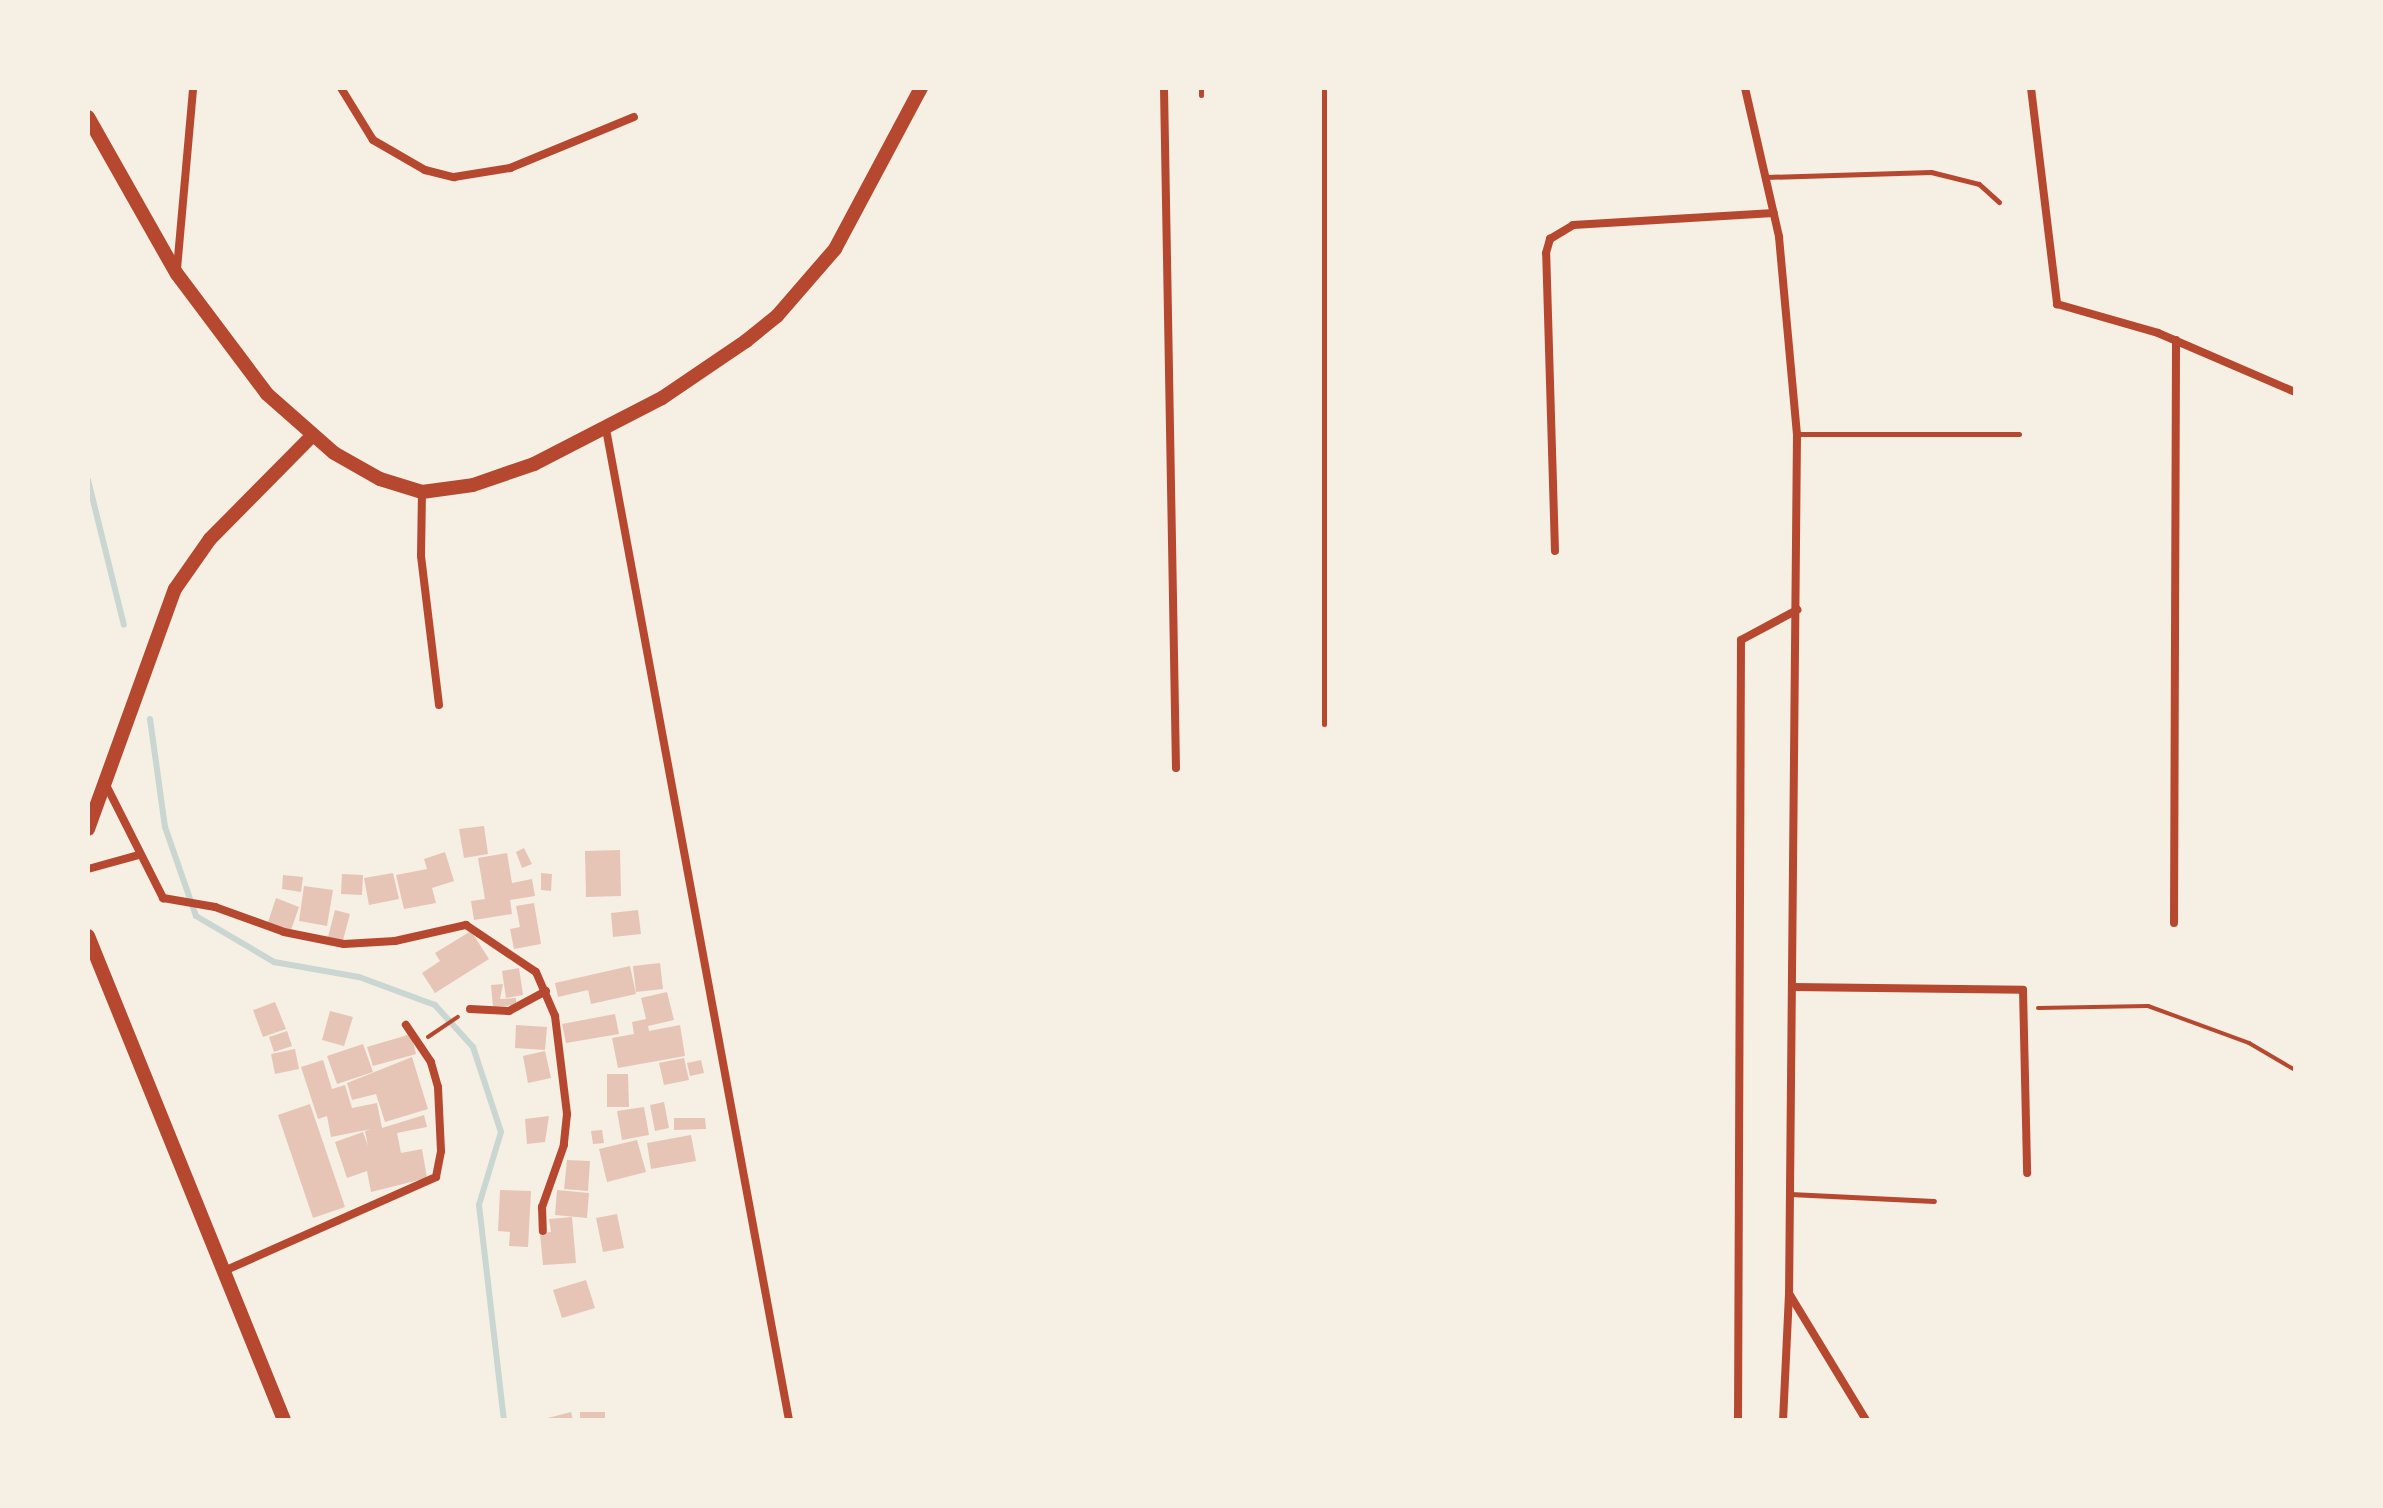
<!DOCTYPE html>
<style>
body{margin:0}
#map{position:relative;width:2383px;height:1508px;overflow:hidden;background:#f6efe4;font-family:Montserrat,sans-serif}
div>[style]{position:absolute}
.stream>*{height:6px;margin:-3px;padding:0 3px;transform-origin:3px;border-radius:3px;background:#c9d6d2}
.building>*{inset:0;background:#e6c5b7}
.path>*{height:4px;margin:-2px;padding:0 2px;transform-origin:2px;border-radius:2px;background:#b5482f}
.service>*{height:5px;margin:-2.5px;padding:0 2.5px;transform-origin:2.5px;border-radius:2.5px;background:#b5482f}
.minor>*{height:8px;margin:-4px;padding:0 4px;transform-origin:4px;border-radius:4px;background:#b5482f}
.tertiary>*{height:14px;margin:-7px;padding:0 7px;transform-origin:7px;border-radius:7px;background:#b5482f}
.secondary>*{height:14px;margin:-7px;padding:0 7px;transform-origin:7px;border-radius:7px;background:#b5482f}
span{translate:-50% -50%;white-space:nowrap;text-align:center;line-height:1.15;-webkit-text-stroke:6px #f6efe4;paint-order:stroke}
.frame{position:absolute;inset:0;border:90px solid #f6efe4;pointer-events:none}
</style>
<div id="map">
<div class="stream">
<div style="left:88px;top:480px;width:149px;rotate:76.1deg"></div>
<div style="left:150px;top:719px;width:109px;rotate:82.1deg"></div>
<div style="left:165px;top:827px;width:94px;rotate:70.8deg"></div>
<div style="left:196px;top:916px;width:91px;rotate:30.5deg"></div>
<div style="left:274px;top:962px;width:86px;rotate:10deg"></div>
<div style="left:359px;top:977px;width:81px;rotate:20.2deg"></div>
<div style="left:435px;top:1005px;width:57px;rotate:47.9deg"></div>
<div style="left:473px;top:1047px;width:89px;rotate:71.8deg"></div>
<div style="left:501px;top:1132px;width:76px;rotate:106.8deg"></div>
<div style="left:479px;top:1205px;width:216px;rotate:83.4deg"></div>
</div>
<div class="building">
<div style="clip-path:polygon(484px 826px,488px 854px,464px 858px,459px 829px)"></div>
<div style="clip-path:polygon(524px 848px,532px 864px,522px 868px,516px 852px)"></div>
<div style="clip-path:polygon(620px 850px,621px 896px,586px 897px,585px 851px)"></div>
<div style="clip-path:polygon(445px 852px,454px 881px,432px 888px,436px 903px,404px 909px,396px 875px,427px 869px,424px 859px)"></div>
<div style="clip-path:polygon(507px 853px,512px 883px,532px 879px,535px 896px,510px 900px,512px 914px,474px 920px,471px 901px,485px 899px,478px 858px)"></div>
<div style="clip-path:polygon(393px 873px,399px 899px,369px 905px,364px 878px)"></div>
<div style="clip-path:polygon(541px 873px,552px 874px,551px 891px,541px 890px)"></div>
<div style="clip-path:polygon(342px 874px,363px 875px,362px 895px,341px 894px)"></div>
<div style="clip-path:polygon(283px 875px,303px 877px,301px 892px,282px 889px)"></div>
<div style="clip-path:polygon(304px 886px,333px 890px,327px 926px,299px 921px)"></div>
<div style="clip-path:polygon(276px 898px,299px 907px,290px 933px,267px 925px)"></div>
<div style="clip-path:polygon(534px 903px,541px 944px,514px 949px,510px 929px,520px 927px,516px 906px)"></div>
<div style="clip-path:polygon(335px 910px,350px 914px,343px 940px,328px 937px)"></div>
<div style="clip-path:polygon(638px 910px,641px 934px,613px 937px,611px 913px)"></div>
<div style="clip-path:polygon(471px 931px,489px 959px,435px 993px,422px 973px,440px 961px,435px 953px)"></div>
<div style="clip-path:polygon(660px 963px,663px 989px,636px 992px,633px 966px)"></div>
<div style="clip-path:polygon(630px 966px,636px 994px,591px 1004px,588px 990px,558px 997px,555px 983px)"></div>
<div style="clip-path:polygon(519px 968px,523px 995px,506px 998px,502px 971px)"></div>
<div style="clip-path:polygon(503px 984px,500px 999px,516px 998px,516px 1005px,493px 1007px,491px 985px)"></div>
<div style="clip-path:polygon(667px 992px,674px 1020px,648px 1026px,649px 1031px,680px 1025px,685px 1056px,618px 1068px,612px 1038px,634px 1034px,632px 1022px,646px 1019px,641px 998px)"></div>
<div style="clip-path:polygon(275px 1002px,286px 1029px,263px 1037px,253px 1010px)"></div>
<div style="clip-path:polygon(330px 1011px,353px 1017px,344px 1046px,322px 1040px)"></div>
<div style="clip-path:polygon(615px 1014px,619px 1034px,566px 1043px,562px 1024px)"></div>
<div style="clip-path:polygon(516px 1025px,547px 1027px,545px 1050px,515px 1048px)"></div>
<div style="clip-path:polygon(287px 1031px,292px 1046px,274px 1052px,269px 1037px)"></div>
<div style="clip-path:polygon(411px 1034px,416px 1054px,373px 1066px,367px 1047px)"></div>
<div style="clip-path:polygon(363px 1044px,373px 1072px,337px 1084px,327px 1056px)"></div>
<div style="clip-path:polygon(295px 1049px,299px 1069px,275px 1074px,271px 1054px)"></div>
<div style="clip-path:polygon(545px 1051px,551px 1078px,528px 1083px,523px 1056px)"></div>
<div style="clip-path:polygon(412px 1057px,428px 1109px,385px 1122px,376px 1094px,352px 1100px,347px 1083px)"></div>
<div style="clip-path:polygon(684px 1058px,689px 1080px,664px 1085px,659px 1063px)"></div>
<div style="clip-path:polygon(323px 1060px,332px 1089px,345px 1085px,352px 1108px,377px 1103px,382px 1128px,424px 1115px,427px 1127px,397px 1133px,401px 1153px,422px 1149px,427px 1178px,371px 1192px,367px 1171px,347px 1178px,335px 1142px,363px 1132px,368px 1146px,365px 1131px,371px 1129px,331px 1137px,327px 1116px,318px 1119px,301px 1067px)"></div>
<div style="clip-path:polygon(701px 1060px,704px 1073px,690px 1076px,687px 1063px)"></div>
<div style="clip-path:polygon(607px 1074px,628px 1074px,629px 1107px,607px 1107px)"></div>
<div style="clip-path:polygon(664px 1102px,669px 1128px,655px 1131px,650px 1105px)"></div>
<div style="clip-path:polygon(310px 1104px,345px 1207px,313px 1218px,278px 1115px)"></div>
<div style="clip-path:polygon(644px 1107px,649px 1135px,622px 1140px,617px 1111px)"></div>
<div style="clip-path:polygon(549px 1116px,545px 1142px,527px 1144px,525px 1119px)"></div>
<div style="clip-path:polygon(674px 1118px,705px 1118px,706px 1129px,674px 1130px)"></div>
<div style="clip-path:polygon(602px 1130px,604px 1143px,593px 1144px,591px 1131px)"></div>
<div style="clip-path:polygon(691px 1135px,696px 1161px,651px 1169px,647px 1143px)"></div>
<div style="clip-path:polygon(637px 1140px,646px 1172px,607px 1182px,599px 1149px)"></div>
<div style="clip-path:polygon(567px 1160px,590px 1161px,588px 1191px,564px 1189px)"></div>
<div style="clip-path:polygon(500px 1190px,531px 1191px,528px 1247px,509px 1246px,510px 1232px,498px 1231px)"></div>
<div style="clip-path:polygon(557px 1190px,589px 1193px,587px 1218px,555px 1215px)"></div>
<div style="clip-path:polygon(617px 1214px,624px 1248px,603px 1252px,596px 1218px)"></div>
<div style="clip-path:polygon(572px 1217px,576px 1263px,543px 1265px,540px 1233px,551px 1232px,549px 1219px)"></div>
<div style="clip-path:polygon(586px 1280px,595px 1308px,562px 1318px,553px 1290px)"></div>
<div style="clip-path:polygon(571px 1412px,573px 1420px,544px 1420px,544px 1419px)"></div>
<div style="clip-path:polygon(580px 1412px,605px 1412px,605px 1420px,580px 1420px)"></div>
</div>
<div class="path">
<div style="left:2038px;top:1008px;width:110px;rotate:-1deg"></div>
<div style="left:2148px;top:1006px;width:108px;rotate:20.1deg"></div>
<div style="left:2249px;top:1043px;width:53px;rotate:30.4deg"></div>
<div style="left:428px;top:1037px;width:36px;rotate:-34deg"></div>
</div>
<div class="service">
<div style="left:1201px;top:95px;width:7px;rotate:-90deg"></div>
<div style="left:1766px;top:177px;width:165px;rotate:-1.7deg"></div>
<div style="left:1931px;top:172px;width:49px;rotate:14deg"></div>
<div style="left:1979px;top:184px;width:27px;rotate:42deg"></div>
<div style="left:1797px;top:434px;width:222px"></div>
<div style="left:1324px;top:724px;width:636px;rotate:-90deg"></div>
<div style="left:1790px;top:1194px;width:144px;rotate:2.8deg"></div>
</div>
<div class="minor">
<div style="left:341px;top:88px;width:61px;rotate:58.4deg"></div>
<div style="left:373px;top:140px;width:60px;rotate:30deg"></div>
<div style="left:425px;top:170px;width:30px;rotate:14deg"></div>
<div style="left:454px;top:177px;width:57px;rotate:-9.1deg"></div>
<div style="left:510px;top:168px;width:134px;rotate:-22.4deg"></div>
<div style="left:1164px;top:88px;width:680px;rotate:88.99deg"></div>
<div style="left:1745px;top:88px;width:153px;rotate:77.1deg"></div>
<div style="left:1779px;top:237px;width:198px;rotate:84.8deg"></div>
<div style="left:1797px;top:434px;width:860px;rotate:90.53deg"></div>
<div style="left:1789px;top:1294px;width:126px;rotate:92.7deg"></div>
<div style="left:2031px;top:88px;width:218px;rotate:83.1deg"></div>
<div style="left:2057px;top:304px;width:105px;rotate:16deg"></div>
<div style="left:2158px;top:333px;width:149px;rotate:23.3deg"></div>
<div style="left:177px;top:269px;width:182px;rotate:-84.9deg"></div>
<div style="left:606px;top:429px;width:1008px;rotate:79.54deg"></div>
<div style="left:422px;top:492px;width:64px;rotate:90.9deg"></div>
<div style="left:421px;top:556px;width:150px;rotate:83.1deg"></div>
<div style="left:1555px;top:551px;width:298px;rotate:-91.7deg"></div>
<div style="left:1546px;top:253px;width:15px;rotate:-74deg"></div>
<div style="left:1550px;top:239px;width:27px;rotate:-31deg"></div>
<div style="left:1573px;top:225px;width:201px;rotate:-3.4deg"></div>
<div style="left:106px;top:785px;width:127px;rotate:63.2deg"></div>
<div style="left:163px;top:898px;width:53px;rotate:9.8deg"></div>
<div style="left:215px;top:907px;width:73px;rotate:19.9deg"></div>
<div style="left:284px;top:932px;width:61px;rotate:11.3deg"></div>
<div style="left:344px;top:944px;width:51px;rotate:-3.4deg"></div>
<div style="left:395px;top:941px;width:73px;rotate:-12.7deg"></div>
<div style="left:466px;top:925px;width:84px;rotate:33.9deg"></div>
<div style="left:536px;top:972px;width:48px;rotate:66.6deg"></div>
<div style="left:555px;top:1016px;width:99px;rotate:83deg"></div>
<div style="left:567px;top:1114px;width:31px;rotate:96deg"></div>
<div style="left:564px;top:1145px;width:66px;rotate:109.5deg"></div>
<div style="left:542px;top:1207px;width:24px;rotate:88deg"></div>
<div style="left:88px;top:869px;width:53px;rotate:-15.4deg"></div>
<div style="left:2174px;top:923px;width:583px;rotate:-89.8deg"></div>
<div style="left:1792px;top:987px;width:231px;rotate:0.7deg"></div>
<div style="left:2023px;top:990px;width:183px;rotate:88.7deg"></div>
<div style="left:470px;top:1009px;width:39px;rotate:3deg"></div>
<div style="left:509px;top:1011px;width:42px;rotate:-28.4deg"></div>
<div style="left:224px;top:1271px;width:232px;rotate:-23.9deg"></div>
<div style="left:436px;top:1177px;width:26px;rotate:-79deg"></div>
<div style="left:441px;top:1151px;width:64px;rotate:-92.7deg"></div>
<div style="left:438px;top:1087px;width:26px;rotate:-106deg"></div>
<div style="left:431px;top:1062px;width:45px;rotate:-124deg"></div>
<div style="left:1790px;top:1295px;width:146px;rotate:58.7deg"></div>
<div style="left:1738px;top:1420px;width:780px;rotate:-89.78deg"></div>
<div style="left:1741px;top:640px;width:64px;rotate:-28.2deg"></div>
</div>
<div class="tertiary">
<div style="left:88px;top:829px;width:255px;rotate:-70.1deg"></div>
<div style="left:175px;top:589px;width:61px;rotate:-55deg"></div>
<div style="left:210px;top:539px;width:145px;rotate:-45.3deg"></div>
<div style="left:88px;top:936px;width:522px;rotate:67.95deg"></div>
</div>
<div class="secondary">
<div style="left:88px;top:117px;width:180px;rotate:60.5deg"></div>
<div style="left:177px;top:274px;width:150px;rotate:53.1deg"></div>
<div style="left:267px;top:394px;width:89px;rotate:41.4deg"></div>
<div style="left:334px;top:453px;width:53px;rotate:29.5deg"></div>
<div style="left:380px;top:479px;width:44px;rotate:17.2deg"></div>
<div style="left:422px;top:492px;width:51px;rotate:-7.8deg"></div>
<div style="left:473px;top:485px;width:65px;rotate:-19deg"></div>
<div style="left:534px;top:464px;width:144px;rotate:-27.3deg"></div>
<div style="left:662px;top:398px;width:102px;rotate:-34.2deg"></div>
<div style="left:746px;top:341px;width:40px;rotate:-39deg"></div>
<div style="left:777px;top:316px;width:89px;rotate:-49.1deg"></div>
<div style="left:835px;top:249px;width:183px;rotate:-61.9deg"></div>
</div>
<div class="frame"></div>
</div>
